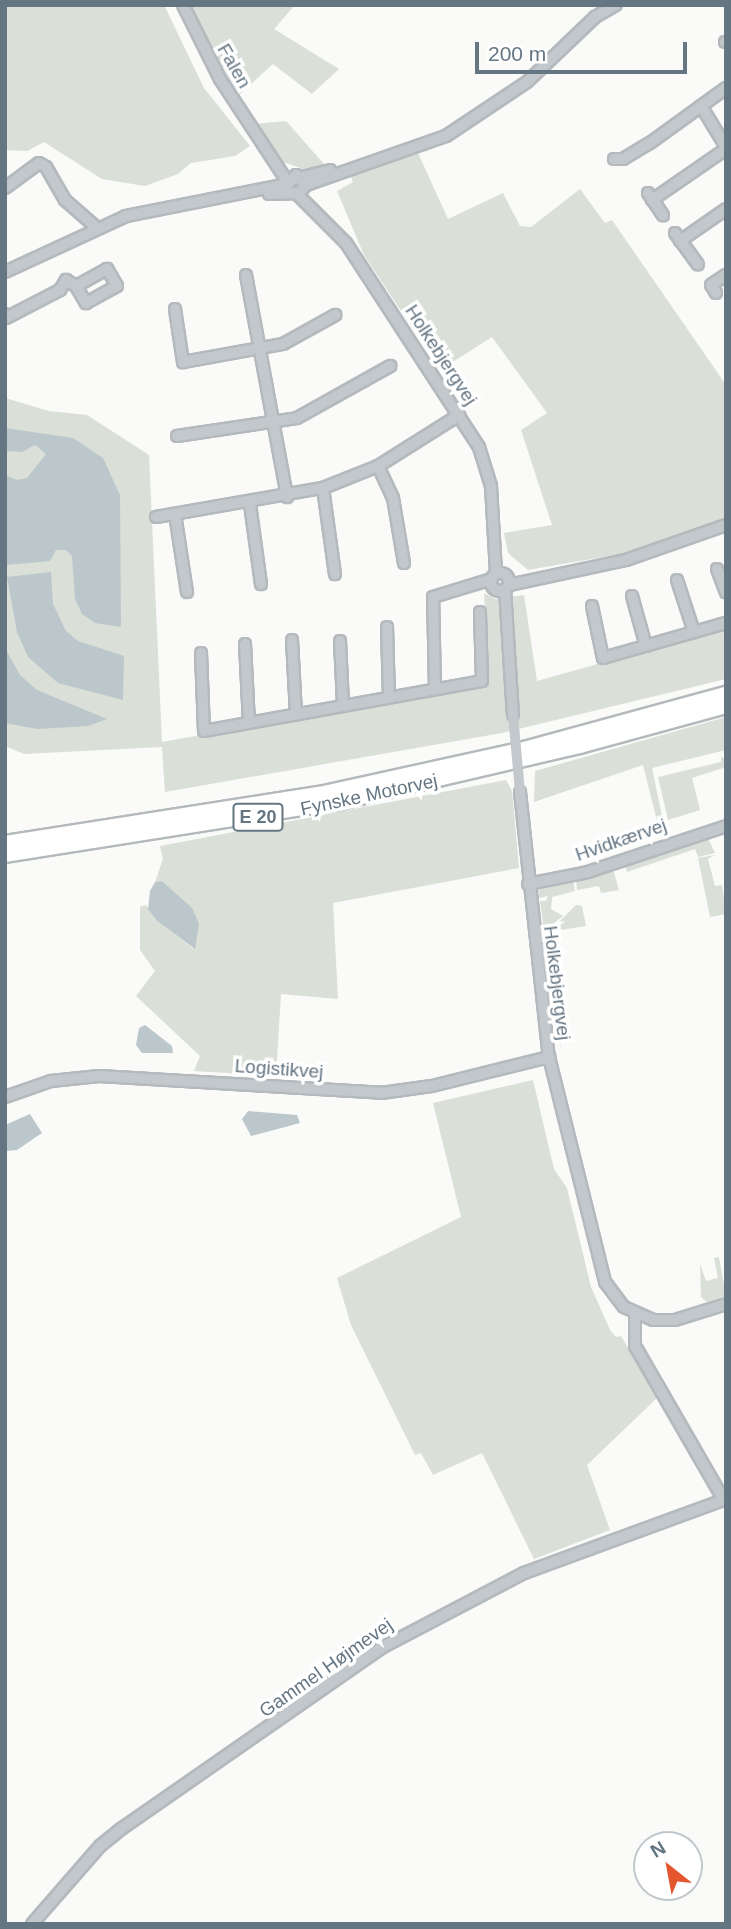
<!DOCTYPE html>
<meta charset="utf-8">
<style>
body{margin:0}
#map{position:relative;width:731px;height:1929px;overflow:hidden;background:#fafaf8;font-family:Helvetica,sans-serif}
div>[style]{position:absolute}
.green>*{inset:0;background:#dadfd7}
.water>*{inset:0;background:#bbc7cb}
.roads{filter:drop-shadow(2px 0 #b4b9bd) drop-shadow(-2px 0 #b4b9bd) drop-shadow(0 2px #b4b9bd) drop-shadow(0 -2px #b4b9bd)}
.minor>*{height:10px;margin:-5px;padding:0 5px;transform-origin:5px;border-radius:5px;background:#c3c8cc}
.minor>.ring{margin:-5px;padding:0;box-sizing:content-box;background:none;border:10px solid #c3c8cc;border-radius:50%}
.highway>*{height:14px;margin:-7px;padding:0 7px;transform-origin:7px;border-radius:7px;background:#fff}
.minor-bridge>*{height:10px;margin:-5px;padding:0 5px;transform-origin:5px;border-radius:5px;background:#c3c8cc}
span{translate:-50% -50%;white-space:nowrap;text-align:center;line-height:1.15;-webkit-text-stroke:7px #fff;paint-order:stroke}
.shield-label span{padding:2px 5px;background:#fff;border:2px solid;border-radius:5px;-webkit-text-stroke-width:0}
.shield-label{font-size:18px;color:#657683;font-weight:700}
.street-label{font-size:19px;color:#657683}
.frame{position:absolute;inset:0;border:7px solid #657683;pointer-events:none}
.north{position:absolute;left:633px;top:1831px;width:70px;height:70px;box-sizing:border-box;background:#fff;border:2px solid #c1c8cd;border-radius:50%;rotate:329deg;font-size:19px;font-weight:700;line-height:28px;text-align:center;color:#657683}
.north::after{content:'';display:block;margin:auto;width:24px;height:32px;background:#e4572e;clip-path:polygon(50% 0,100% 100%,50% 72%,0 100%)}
.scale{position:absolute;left:475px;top:42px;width:212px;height:32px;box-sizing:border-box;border:4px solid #657683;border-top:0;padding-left:9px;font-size:21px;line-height:24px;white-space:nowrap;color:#657683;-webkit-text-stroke:5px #fff;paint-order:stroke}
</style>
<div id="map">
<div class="green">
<div style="clip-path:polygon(5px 5px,164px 5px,204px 88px,250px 146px,235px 156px,191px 163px,178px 174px,145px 186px,102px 179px,44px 142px,27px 151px,5px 150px)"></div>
<div style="clip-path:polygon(190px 5px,295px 5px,274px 29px,339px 69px,312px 94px,273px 64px,238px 96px)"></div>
<div style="clip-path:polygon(286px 121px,324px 164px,306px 170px,283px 162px,255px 124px)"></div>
<div style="clip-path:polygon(418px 153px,448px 219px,503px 193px,520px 226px,531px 227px,580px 189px,605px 223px,612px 220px,726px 385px,726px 517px,632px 552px,528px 570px,508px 553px,504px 533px,552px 525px,521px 430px,547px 413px,492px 337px,440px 370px,364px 255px,337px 191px,353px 182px,351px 177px)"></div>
<div style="clip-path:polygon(5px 398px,49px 411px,87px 415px,149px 455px,162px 742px,489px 684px,484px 593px,495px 599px,524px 595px,537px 681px,726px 628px,726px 679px,502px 733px,165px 792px,162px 747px,24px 754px,5px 746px)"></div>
<div style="clip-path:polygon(726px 717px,726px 750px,652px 768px,666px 835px,661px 837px,643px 765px,534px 802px,535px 771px)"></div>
<div style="clip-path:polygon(721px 757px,726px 759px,726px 767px,692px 778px,700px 810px,668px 820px,658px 777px,721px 762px)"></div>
<div style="clip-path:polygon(506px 780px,512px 791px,519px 868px,333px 903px,338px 999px,281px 994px,276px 1076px,194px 1071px,200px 1056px,136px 996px,155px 971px,140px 950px,140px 907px,146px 905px,157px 921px,194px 949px,162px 881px,155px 882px,163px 859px,160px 846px)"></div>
<div style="clip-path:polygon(707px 836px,715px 853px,698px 857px,695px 849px,627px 872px,625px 864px)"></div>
<div style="clip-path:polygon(715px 855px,708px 859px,715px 886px,722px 885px,726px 914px,710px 917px,698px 858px)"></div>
<div style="clip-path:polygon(613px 869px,619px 890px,601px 893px,599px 886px,577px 890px,576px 880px)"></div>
<div style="clip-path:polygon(573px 881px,575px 891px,552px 897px,551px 909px,563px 916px,544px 931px,540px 901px,546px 901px,548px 896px,539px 898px,538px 890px)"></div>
<div style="clip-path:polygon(576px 905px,582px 906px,586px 926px,554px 931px,552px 942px,551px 931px,565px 922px,560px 921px)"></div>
<div style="clip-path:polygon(543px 952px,552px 973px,561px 1049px,552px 1011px)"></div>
<div style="clip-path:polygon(533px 1080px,554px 1169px,567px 1188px,591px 1287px,610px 1330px,616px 1337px,621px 1336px,658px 1397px,587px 1465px,610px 1530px,534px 1559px,482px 1453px,433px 1475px,421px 1453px,415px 1455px,351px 1325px,337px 1278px,461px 1217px,433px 1103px)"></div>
<div style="clip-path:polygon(719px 1257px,726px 1296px,707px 1302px,701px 1297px,700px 1264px,706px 1281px,718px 1278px,714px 1258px)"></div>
</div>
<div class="water">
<div style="clip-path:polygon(5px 428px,73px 438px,103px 458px,120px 495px,121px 627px,95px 623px,82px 614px,75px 599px,72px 556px,66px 550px,56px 550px,50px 561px,6px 565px,5px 475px,17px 480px,27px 478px,46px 454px,35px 445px,22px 452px,5px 451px)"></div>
<div style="clip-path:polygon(51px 572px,53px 604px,66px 631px,78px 641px,124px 656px,123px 700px,58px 683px,28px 657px,17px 632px,7px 577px)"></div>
<div style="clip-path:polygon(5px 648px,20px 675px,37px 690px,107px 719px,88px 726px,37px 729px,5px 723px)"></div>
<div style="clip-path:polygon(162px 881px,192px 908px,199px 924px,195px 949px,157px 921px,148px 909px,150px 891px,155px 882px)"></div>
<div style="clip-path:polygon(145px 1025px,172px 1046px,173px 1053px,142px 1053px,136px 1045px,139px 1028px)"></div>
<div style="clip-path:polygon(248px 1111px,297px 1115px,300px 1123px,251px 1136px,242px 1119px)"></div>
<div style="clip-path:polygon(30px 1114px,42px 1133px,17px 1150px,6px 1151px,5px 1125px)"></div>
</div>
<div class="roads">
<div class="minor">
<div style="left:183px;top:5px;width:83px;rotate:63.4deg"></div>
<div style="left:220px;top:79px;width:122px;rotate:56.7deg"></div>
<div style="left:725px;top:42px;width:1px"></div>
<div style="left:701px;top:106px;width:48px;rotate:58.6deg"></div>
<div style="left:614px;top:159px;width:9px"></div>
<div style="left:623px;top:159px;width:31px;rotate:-31deg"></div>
<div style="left:650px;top:143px;width:94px;rotate:-35.9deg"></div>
<div style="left:302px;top:177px;width:29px;rotate:-14deg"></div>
<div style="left:306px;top:185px;width:148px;rotate:-19.3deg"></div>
<div style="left:446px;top:136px;width:97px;rotate:-33.7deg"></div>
<div style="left:527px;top:82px;width:94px;rotate:-43.7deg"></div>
<div style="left:595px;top:17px;width:24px;rotate:-30deg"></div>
<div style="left:5px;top:188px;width:42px;rotate:-36.3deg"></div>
<div style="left:39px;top:163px;width:8px;rotate:30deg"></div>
<div style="left:46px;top:167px;width:38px;rotate:60deg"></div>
<div style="left:65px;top:200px;width:41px;rotate:41.1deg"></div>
<div style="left:296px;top:193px;width:71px;rotate:45deg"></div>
<div style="left:346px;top:243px;width:244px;rotate:56.9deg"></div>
<div style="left:479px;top:447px;width:41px;rotate:72.9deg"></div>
<div style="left:491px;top:486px;width:88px;rotate:86.7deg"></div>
<div style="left:648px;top:193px;width:27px;rotate:56deg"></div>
<div style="left:269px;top:194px;width:30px;rotate:-2deg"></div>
<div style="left:299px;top:193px;width:11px;rotate:-49deg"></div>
<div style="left:306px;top:185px;width:14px;rotate:-135deg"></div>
<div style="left:296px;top:175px;width:13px;rotate:132deg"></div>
<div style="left:652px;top:200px;width:90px;rotate:-34.6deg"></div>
<div style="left:675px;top:233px;width:39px;rotate:54deg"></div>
<div style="left:680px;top:241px;width:56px;rotate:-34.8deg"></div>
<div style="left:5px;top:272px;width:133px;rotate:-24.8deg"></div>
<div style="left:126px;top:216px;width:164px;rotate:-11.2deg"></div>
<div style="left:246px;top:275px;width:226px;rotate:79.5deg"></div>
<div style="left:716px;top:293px;width:9px;rotate:-122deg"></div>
<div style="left:711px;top:285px;width:18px;rotate:-34deg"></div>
<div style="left:175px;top:309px;width:54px;rotate:81.4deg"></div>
<div style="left:183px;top:362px;width:102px;rotate:-10.2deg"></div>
<div style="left:283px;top:344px;width:60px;rotate:-29.1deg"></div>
<div style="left:5px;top:314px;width:4px;rotate:76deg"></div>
<div style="left:6px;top:318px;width:61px;rotate:-27.4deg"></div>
<div style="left:60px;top:290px;width:12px;rotate:-59deg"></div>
<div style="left:66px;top:280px;width:12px;rotate:31deg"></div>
<div style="left:76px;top:286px;width:20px;rotate:60deg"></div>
<div style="left:86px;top:303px;width:35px;rotate:-29deg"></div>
<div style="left:117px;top:286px;width:20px;rotate:-120deg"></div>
<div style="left:107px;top:269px;width:35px;rotate:151deg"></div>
<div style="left:177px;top:436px;width:121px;rotate:-8.5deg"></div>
<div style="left:297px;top:418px;width:107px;rotate:-29.2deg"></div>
<div style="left:378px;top:466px;width:35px;rotate:65deg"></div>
<div style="left:393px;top:498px;width:66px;rotate:80.4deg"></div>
<div style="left:323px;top:488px;width:87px;rotate:82.1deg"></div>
<div style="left:250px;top:504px;width:81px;rotate:82.2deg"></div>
<div style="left:175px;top:514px;width:79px;rotate:81.3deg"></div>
<div style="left:156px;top:517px;width:169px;rotate:-9.9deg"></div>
<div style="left:323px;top:488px;width:59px;rotate:-21.8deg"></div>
<div style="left:378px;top:466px;width:96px;rotate:-32.2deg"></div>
<div style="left:717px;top:569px;width:25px;rotate:69deg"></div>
<div class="ring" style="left:491px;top:573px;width:8px;height:8px"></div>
<div style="left:677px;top:580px;width:55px;rotate:71.9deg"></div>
<div style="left:509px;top:585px;width:120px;rotate:-12.1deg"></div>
<div style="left:626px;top:560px;width:106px;rotate:-19.3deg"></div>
<div style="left:505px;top:589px;width:126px;rotate:86.4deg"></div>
<div style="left:632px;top:596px;width:52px;rotate:74.4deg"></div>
<div style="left:592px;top:606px;width:53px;rotate:78.1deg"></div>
<div style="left:603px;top:658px;width:128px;rotate:-15.9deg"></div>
<div style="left:387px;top:627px;width:70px;rotate:88.4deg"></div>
<div style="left:292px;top:640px;width:74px;rotate:86.9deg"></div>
<div style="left:340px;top:641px;width:64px;rotate:87.3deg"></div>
<div style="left:245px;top:644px;width:79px;rotate:87.1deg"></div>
<div style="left:201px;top:653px;width:78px;rotate:87.8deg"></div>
<div style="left:204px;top:731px;width:282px;rotate:-10.2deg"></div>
<div style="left:482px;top:681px;width:69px;rotate:-91.7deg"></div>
<div style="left:435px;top:689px;width:92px;rotate:-91.2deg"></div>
<div style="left:433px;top:597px;width:62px;rotate:-17deg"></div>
<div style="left:520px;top:792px;width:267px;rotate:83.8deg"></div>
<div style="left:549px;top:1057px;width:232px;rotate:76deg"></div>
<div style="left:605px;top:1282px;width:31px;rotate:53deg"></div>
<div style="left:624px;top:1307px;width:32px;rotate:24deg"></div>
<div style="left:653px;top:1320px;width:22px"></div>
<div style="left:675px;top:1320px;width:53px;rotate:-17.4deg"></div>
<div style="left:528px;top:884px;width:61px;rotate:-11.3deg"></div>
<div style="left:588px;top:872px;width:145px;rotate:-18.4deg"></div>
<div style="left:5px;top:1097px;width:49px;rotate:-19.2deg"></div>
<div style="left:51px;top:1081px;width:48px;rotate:-5.9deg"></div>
<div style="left:99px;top:1076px;width:283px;rotate:3.4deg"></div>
<div style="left:381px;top:1093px;width:51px;rotate:-7.8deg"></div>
<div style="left:432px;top:1086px;width:121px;rotate:-13.9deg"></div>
<div style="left:635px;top:1314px;width:32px;rotate:90deg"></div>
<div style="left:635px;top:1346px;width:178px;rotate:60deg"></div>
<div style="left:32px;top:1924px;width:103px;rotate:-48.9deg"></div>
<div style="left:100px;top:1846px;width:27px;rotate:-39deg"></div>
<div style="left:121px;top:1829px;width:317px;rotate:-34.8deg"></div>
<div style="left:381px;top:1648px;width:161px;rotate:-27.7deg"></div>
<div style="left:524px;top:1573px;width:215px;rotate:-20.1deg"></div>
</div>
<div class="highway">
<div style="left:5px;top:843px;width:318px;rotate:-8.9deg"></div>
<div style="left:319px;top:794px;width:214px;rotate:-12.4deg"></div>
<div style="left:528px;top:748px;width:205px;rotate:-15.3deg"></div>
<div style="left:5px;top:855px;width:338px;rotate:-9deg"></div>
<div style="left:339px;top:802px;width:247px;rotate:-13.1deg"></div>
<div style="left:580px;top:746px;width:151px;rotate:-15.3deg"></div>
</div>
</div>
<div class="minor-bridge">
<div style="left:513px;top:715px;width:77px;rotate:84.8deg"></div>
</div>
<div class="shield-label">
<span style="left:258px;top:817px">E 20</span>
</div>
<div class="street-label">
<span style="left:234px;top:66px;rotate:60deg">Falen</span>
<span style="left:441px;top:355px;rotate:57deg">Holkebjergvej</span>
<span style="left:369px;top:795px;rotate:-12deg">Fynske Motorvej</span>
<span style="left:621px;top:840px;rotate:-19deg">Hvidkærvej</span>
<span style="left:557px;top:983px;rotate:83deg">Holkebjergvej</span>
<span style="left:279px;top:1069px;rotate:4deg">Logistikvej</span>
<span style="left:326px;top:1668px;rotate:-35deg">Gammel Højmevej</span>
</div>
<div class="frame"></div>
<div class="north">N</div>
<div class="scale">200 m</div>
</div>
